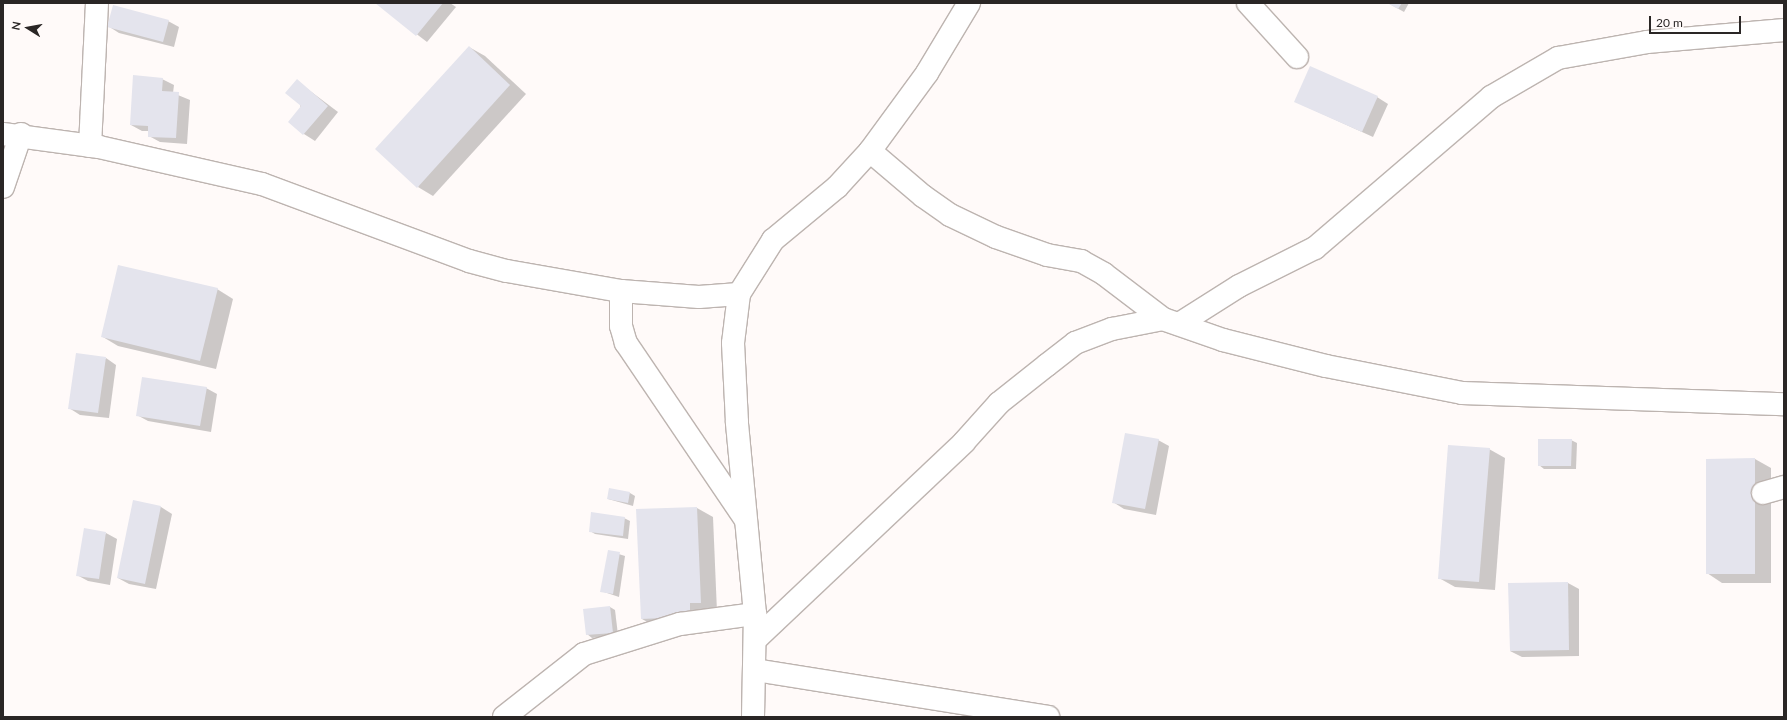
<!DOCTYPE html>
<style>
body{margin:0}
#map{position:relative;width:1787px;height:720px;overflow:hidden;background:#fffaf9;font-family:Lato,sans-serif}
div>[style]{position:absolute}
.shadow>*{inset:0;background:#0003}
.building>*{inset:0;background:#e4e4ed}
.roads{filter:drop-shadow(1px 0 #bdb4b0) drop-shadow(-1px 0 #bdb4b0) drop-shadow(0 1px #bdb4b0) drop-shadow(0 -1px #bdb4b0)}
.minor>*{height:22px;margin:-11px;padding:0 11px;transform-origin:11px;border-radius:11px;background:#fff}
span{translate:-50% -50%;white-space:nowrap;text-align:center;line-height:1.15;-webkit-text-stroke:3px #fffaf9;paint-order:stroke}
.frame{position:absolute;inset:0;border:4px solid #2a2625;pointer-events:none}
.north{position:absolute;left:8px;top:8px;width:40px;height:40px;-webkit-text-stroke:3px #fffaf9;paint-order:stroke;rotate:281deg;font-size:11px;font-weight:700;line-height:16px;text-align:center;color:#2a2625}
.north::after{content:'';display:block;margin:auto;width:14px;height:18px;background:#2a2625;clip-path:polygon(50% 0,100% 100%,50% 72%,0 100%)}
.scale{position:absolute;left:1649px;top:16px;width:92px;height:18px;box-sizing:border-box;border:2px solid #2a2625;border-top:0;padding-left:5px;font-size:12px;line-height:14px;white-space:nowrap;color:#2a2625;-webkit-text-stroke:3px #fffaf9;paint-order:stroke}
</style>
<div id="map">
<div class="shadow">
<div style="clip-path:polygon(376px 3px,450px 3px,456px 7px,427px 42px)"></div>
<div style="clip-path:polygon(1388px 3px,1409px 3px,1404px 12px)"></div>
<div style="clip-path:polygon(168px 21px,179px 27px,174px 47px,119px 33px,108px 26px)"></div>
<div style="clip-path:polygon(469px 47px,485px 56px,526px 94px,433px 196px,418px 187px)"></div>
<div style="clip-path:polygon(162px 79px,174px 85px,173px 93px,190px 100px,187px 144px,160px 142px,149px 136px,149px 131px,142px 131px,131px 125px)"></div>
<div style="clip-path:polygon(297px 81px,338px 112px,315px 141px,304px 134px)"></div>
<div style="clip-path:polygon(1377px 97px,1388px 104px,1373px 137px,1307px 107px)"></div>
<div style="clip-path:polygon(217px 289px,233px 299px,216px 369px,118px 346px,103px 337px)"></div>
<div style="clip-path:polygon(106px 358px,116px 365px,109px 418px,80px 415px,69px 408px)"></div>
<div style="clip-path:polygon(206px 388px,217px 394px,211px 432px,148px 421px,137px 415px)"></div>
<div style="clip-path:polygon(1158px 440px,1169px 446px,1156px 515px,1124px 509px,1113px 502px)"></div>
<div style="clip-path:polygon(1571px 440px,1577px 443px,1576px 469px,1544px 469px,1539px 465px)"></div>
<div style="clip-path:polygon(1489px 449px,1505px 458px,1495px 590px,1455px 587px,1439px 578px)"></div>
<div style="clip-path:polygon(1755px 459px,1771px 468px,1771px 583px,1722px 583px,1707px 573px)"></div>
<div style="clip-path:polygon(630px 493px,635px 496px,633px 506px,608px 499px)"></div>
<div style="clip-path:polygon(134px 502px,161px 507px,172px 514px,156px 589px,129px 584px,118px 578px)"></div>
<div style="clip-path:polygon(697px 508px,713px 517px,717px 612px,658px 628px,642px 619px,637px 510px)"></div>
<div style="clip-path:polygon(624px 518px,630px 521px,628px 539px,595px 534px,590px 531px)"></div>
<div style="clip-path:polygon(106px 533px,117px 539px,110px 585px,88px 581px,77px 575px)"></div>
<div style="clip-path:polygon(609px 551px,625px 556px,619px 597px,601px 591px)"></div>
<div style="clip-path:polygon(1568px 583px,1579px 589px,1579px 656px,1522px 657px,1510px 651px)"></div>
<div style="clip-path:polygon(610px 607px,615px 610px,618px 635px,592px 638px,587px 634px)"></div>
</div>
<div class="building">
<div style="clip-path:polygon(375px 3px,443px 3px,416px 36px)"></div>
<div style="clip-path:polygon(1387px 3px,1402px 3px,1398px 9px)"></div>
<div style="clip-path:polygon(113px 5px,169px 20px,163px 42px,107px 27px)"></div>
<div style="clip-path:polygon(469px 46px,510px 85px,417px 188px,375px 149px)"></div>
<div style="clip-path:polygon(1310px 66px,1378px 96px,1362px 132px,1294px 102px)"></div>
<div style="clip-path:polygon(133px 75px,163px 78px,162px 91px,179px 92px,176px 138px,148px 137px,148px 126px,130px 125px)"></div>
<div style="clip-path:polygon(297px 79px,328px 106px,303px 135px,288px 122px,301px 106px,285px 93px)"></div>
<div style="clip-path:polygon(118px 265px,218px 288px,200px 361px,101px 337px)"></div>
<div style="clip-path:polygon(76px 353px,106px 357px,98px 413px,68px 409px)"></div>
<div style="clip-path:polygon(142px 377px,207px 387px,200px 426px,136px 416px)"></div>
<div style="clip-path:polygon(1125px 433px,1159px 439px,1145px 509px,1112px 503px)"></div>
<div style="clip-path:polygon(1538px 439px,1572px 439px,1571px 466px,1538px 466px)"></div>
<div style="clip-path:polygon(1448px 445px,1490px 448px,1479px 582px,1438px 579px)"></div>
<div style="clip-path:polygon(1755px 458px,1755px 574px,1706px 574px,1706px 459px)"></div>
<div style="clip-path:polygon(609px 488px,630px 492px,628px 503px,607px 499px)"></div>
<div style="clip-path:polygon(133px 500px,161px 506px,145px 584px,117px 578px)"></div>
<div style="clip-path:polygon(697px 507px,701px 603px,690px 603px,690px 617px,641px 619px,636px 509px)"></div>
<div style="clip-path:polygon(591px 512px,625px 517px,623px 536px,589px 532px)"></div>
<div style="clip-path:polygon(84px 528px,106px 532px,99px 579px,76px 576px)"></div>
<div style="clip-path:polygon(608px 550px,620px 552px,613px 594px,600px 592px)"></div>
<div style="clip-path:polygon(1568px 582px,1569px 650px,1510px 651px,1508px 583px)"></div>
<div style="clip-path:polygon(610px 606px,613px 633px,586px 635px,583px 609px)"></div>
</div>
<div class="roads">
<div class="minor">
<div style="left:1248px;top:3px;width:73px;rotate:47.8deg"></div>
<div style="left:3px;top:134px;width:97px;rotate:7.7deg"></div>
<div style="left:99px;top:147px;width:167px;rotate:12.8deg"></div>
<div style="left:262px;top:184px;width:221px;rotate:20.4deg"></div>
<div style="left:469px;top:261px;width:39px;rotate:15deg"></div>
<div style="left:507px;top:271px;width:116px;rotate:10deg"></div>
<div style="left:621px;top:291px;width:78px;rotate:4.4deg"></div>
<div style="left:699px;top:297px;width:40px;rotate:-4.3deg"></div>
<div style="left:90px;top:146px;width:143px;rotate:-87.2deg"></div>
<div style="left:870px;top:151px;width:70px;rotate:40.3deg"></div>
<div style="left:923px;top:196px;width:33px;rotate:35deg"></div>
<div style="left:950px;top:215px;width:51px;rotate:25.6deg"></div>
<div style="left:996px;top:237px;width:54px;rotate:19.4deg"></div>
<div style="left:1047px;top:255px;width:35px;rotate:10deg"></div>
<div style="left:1081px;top:261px;width:26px;rotate:29deg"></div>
<div style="left:1104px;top:274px;width:74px;rotate:37.3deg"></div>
<div style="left:1163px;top:319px;width:64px;rotate:19.3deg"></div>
<div style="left:1223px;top:340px;width:106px;rotate:14.2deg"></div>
<div style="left:1326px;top:366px;width:139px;rotate:11.2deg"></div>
<div style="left:1462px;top:393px;width:322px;rotate:2deg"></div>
<div style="left:3px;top:187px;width:56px;rotate:-71.2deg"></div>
<div style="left:621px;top:291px;width:35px;rotate:90deg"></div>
<div style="left:621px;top:326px;width:18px;rotate:74deg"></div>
<div style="left:626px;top:343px;width:212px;rotate:55.9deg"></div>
<div style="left:1179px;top:324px;width:71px;rotate:-32.3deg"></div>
<div style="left:1239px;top:286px;width:85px;rotate:-26.6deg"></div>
<div style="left:1315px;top:248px;width:232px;rotate:-40.6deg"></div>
<div style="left:1491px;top:97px;width:78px;rotate:-30.2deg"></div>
<div style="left:1558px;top:58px;width:90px;rotate:-10.2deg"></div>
<div style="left:1647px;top:42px;width:138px;rotate:-5deg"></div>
<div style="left:1763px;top:493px;width:22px;rotate:-16deg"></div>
<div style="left:756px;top:639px;width:286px;rotate:-43.4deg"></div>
<div style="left:964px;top:442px;width:52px;rotate:-48.1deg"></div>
<div style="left:999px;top:403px;width:61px;rotate:-38.4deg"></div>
<div style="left:1047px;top:365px;width:36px;rotate:-38deg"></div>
<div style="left:1075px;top:343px;width:40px;rotate:-21deg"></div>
<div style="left:1112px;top:329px;width:52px;rotate:-11.1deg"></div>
<div style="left:755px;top:670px;width:297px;rotate:9.1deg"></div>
<div style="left:504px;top:717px;width:102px;rotate:-38.2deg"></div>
<div style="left:584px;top:654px;width:101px;rotate:-17.4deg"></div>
<div style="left:680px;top:624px;width:76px;rotate:-7.6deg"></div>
<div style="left:753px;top:717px;width:103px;rotate:-88.9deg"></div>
<div style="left:755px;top:614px;width:193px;rotate:-95.4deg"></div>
<div style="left:737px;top:422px;width:79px;rotate:-92.9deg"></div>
<div style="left:733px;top:343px;width:49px;rotate:-83deg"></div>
<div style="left:739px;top:294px;width:64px;rotate:-57.8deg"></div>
<div style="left:773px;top:240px;width:83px;rotate:-39.6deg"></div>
<div style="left:837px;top:187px;width:49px;rotate:-47.5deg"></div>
<div style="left:870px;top:151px;width:97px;rotate:-53.8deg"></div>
<div style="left:927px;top:73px;width:82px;rotate:-59deg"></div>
</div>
</div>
<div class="frame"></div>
<div class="north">N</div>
<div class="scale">20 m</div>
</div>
